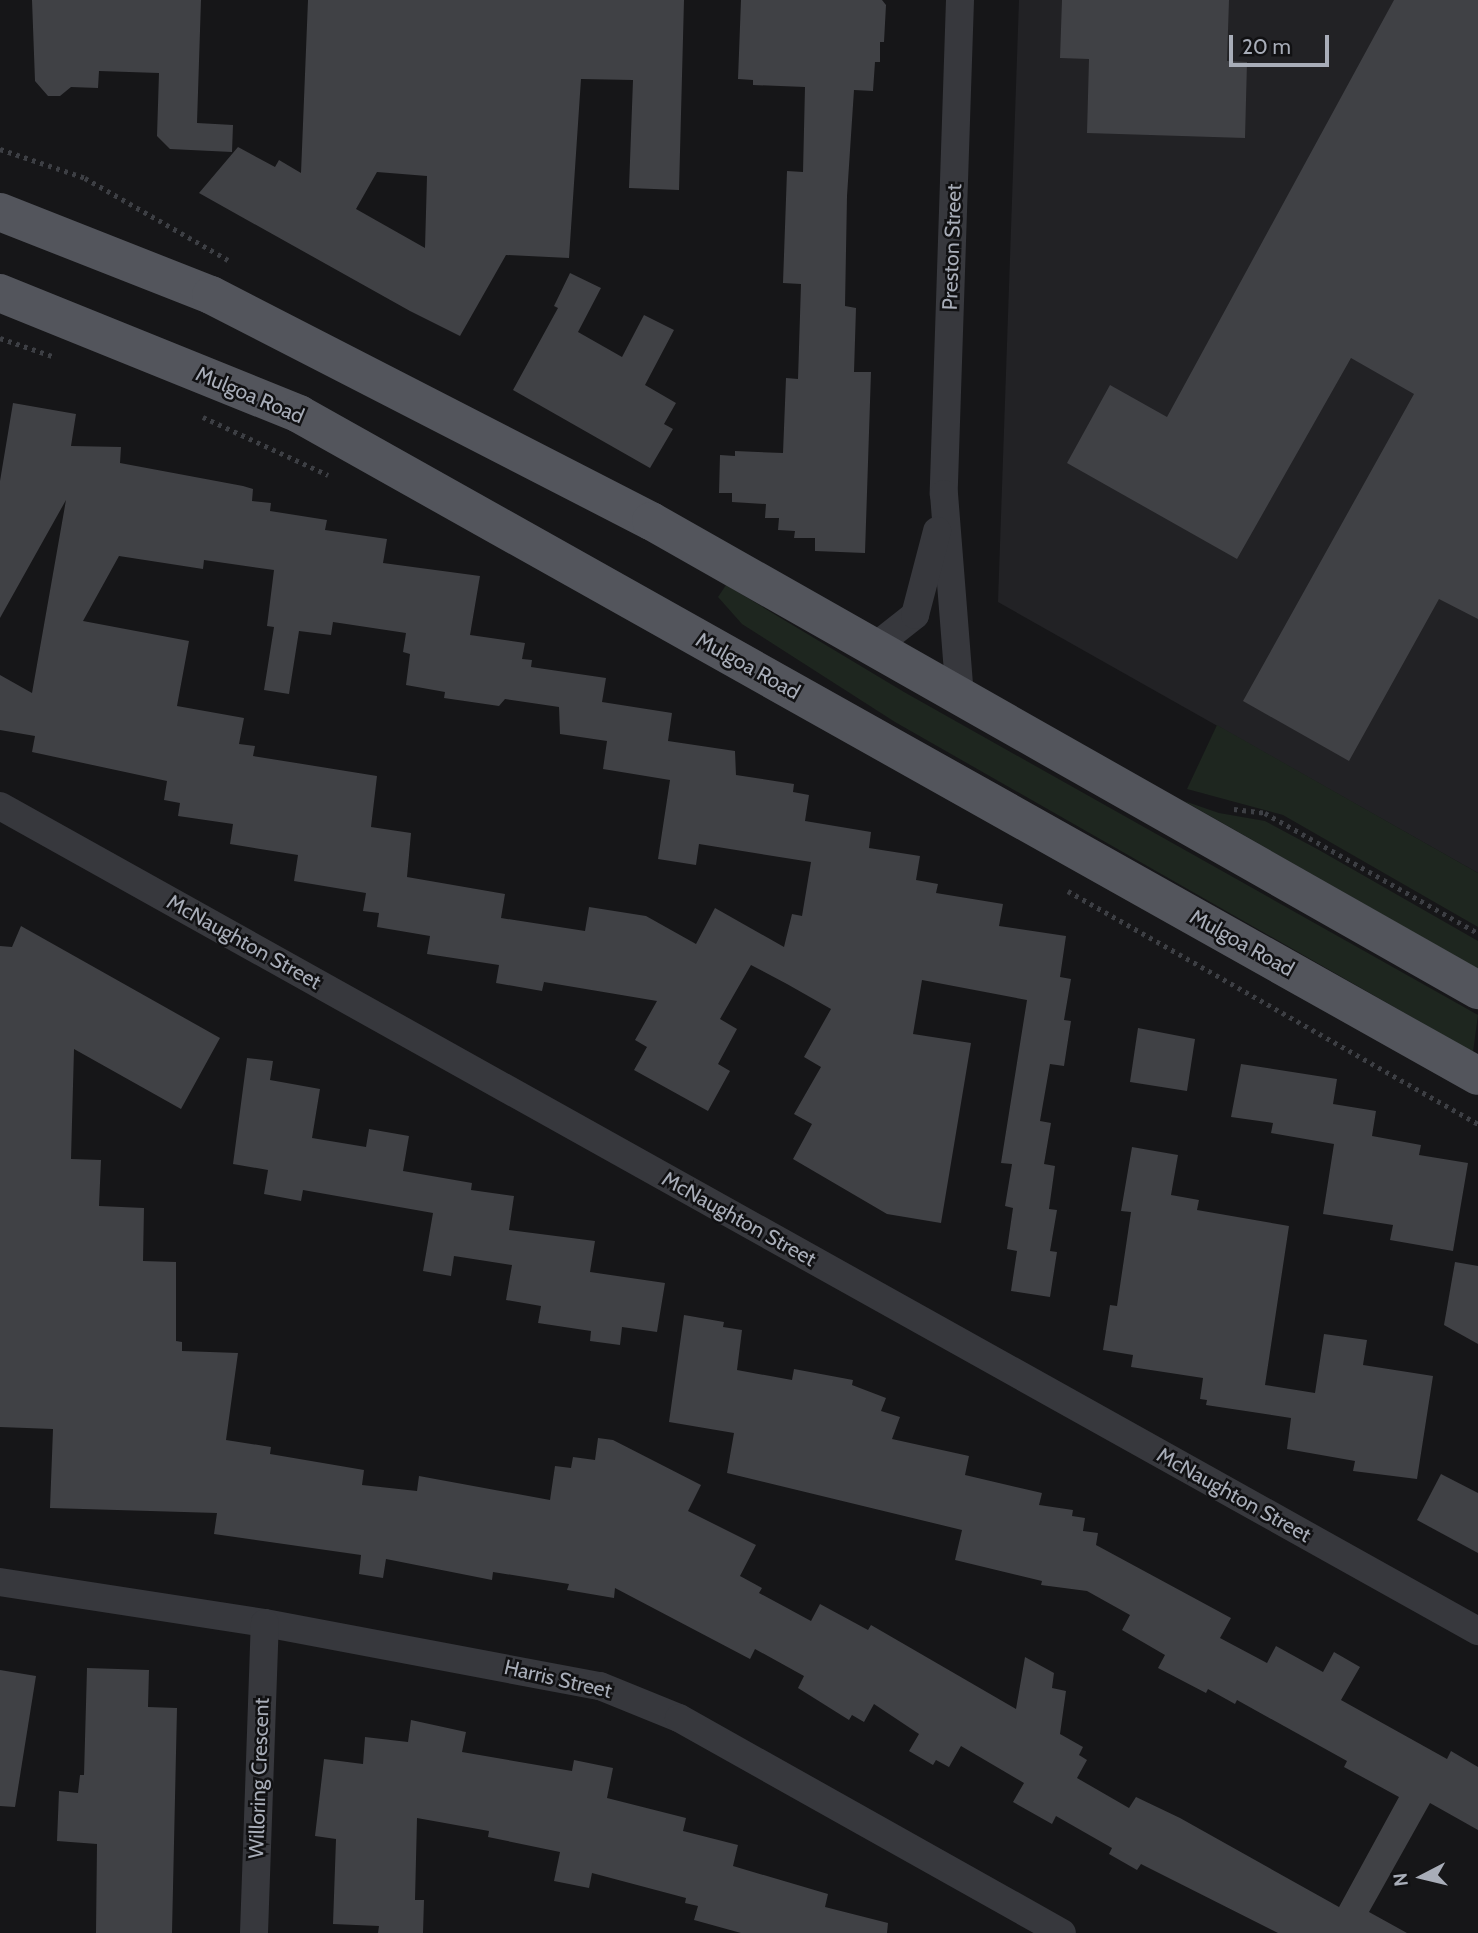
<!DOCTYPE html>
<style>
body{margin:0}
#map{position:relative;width:1478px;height:1933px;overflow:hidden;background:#161618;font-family:Cabin,sans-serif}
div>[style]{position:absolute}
.built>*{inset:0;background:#222225}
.green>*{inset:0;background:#1e261f}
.building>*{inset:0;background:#404145}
.path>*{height:4.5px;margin-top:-2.25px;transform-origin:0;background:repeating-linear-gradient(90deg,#3d3f44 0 3.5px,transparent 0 8.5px)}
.street>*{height:28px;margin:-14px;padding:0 14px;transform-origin:14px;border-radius:14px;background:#37383d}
.primary>*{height:38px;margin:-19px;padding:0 19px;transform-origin:19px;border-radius:19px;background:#53555c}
span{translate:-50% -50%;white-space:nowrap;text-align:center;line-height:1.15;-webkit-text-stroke:5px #111113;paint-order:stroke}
.street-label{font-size:21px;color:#a8adb8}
.north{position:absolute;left:1387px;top:1842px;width:70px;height:70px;-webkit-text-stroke:5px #111113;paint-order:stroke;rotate:263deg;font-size:19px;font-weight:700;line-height:28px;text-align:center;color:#a8adb8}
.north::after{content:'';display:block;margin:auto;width:24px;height:32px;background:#a8adb8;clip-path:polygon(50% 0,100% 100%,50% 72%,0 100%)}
.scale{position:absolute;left:1229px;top:35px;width:100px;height:32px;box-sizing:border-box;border:4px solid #a8adb8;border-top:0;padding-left:9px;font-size:21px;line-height:24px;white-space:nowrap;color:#a8adb8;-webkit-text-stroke:5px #111113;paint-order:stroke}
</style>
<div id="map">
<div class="built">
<div style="clip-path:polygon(1019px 0,1478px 0,1478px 873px,998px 602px)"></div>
</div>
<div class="green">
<div style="clip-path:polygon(726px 585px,904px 692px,1478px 1015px,1473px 1052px,895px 722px,742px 624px,718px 597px)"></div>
<div style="clip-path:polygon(1217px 725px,1478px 873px,1478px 927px,1283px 815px,1187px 789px)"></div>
<div style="clip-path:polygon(1184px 801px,1219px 813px,1265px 821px,1319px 850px,1478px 941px,1478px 969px)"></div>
</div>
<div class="building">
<div style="clip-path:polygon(32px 0,201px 0,197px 123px,233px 125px,232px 152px,170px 149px,157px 136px,159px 73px,99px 71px,98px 88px,71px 87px,60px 96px,48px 96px,35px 81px)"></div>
<div style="clip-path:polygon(evenodd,308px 0,684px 0,679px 190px,629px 188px,633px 80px,581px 79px,569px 258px,506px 255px,460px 336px,410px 311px,199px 193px,238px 147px,275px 167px,279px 160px,301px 173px,308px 0,377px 172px,427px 176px,425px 248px,356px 209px,377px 172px)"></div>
<div style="clip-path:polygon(741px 0,882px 0,886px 5px,884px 42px,880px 42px,880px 62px,875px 62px,873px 91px,854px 90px,847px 196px,845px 306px,856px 308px,854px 372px,871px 372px,865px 553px,815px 551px,815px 538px,794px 538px,795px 531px,778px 530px,779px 518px,765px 518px,766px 504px,732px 502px,732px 493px,719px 493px,720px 455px,735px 456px,735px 451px,783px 453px,786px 378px,798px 379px,801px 284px,783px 283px,787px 171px,803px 172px,805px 87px,753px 85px,753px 80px,738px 79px)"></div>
<div style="clip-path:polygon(1062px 0,1229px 0,1227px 61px,1247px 62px,1245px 138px,1087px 133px,1089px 59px,1060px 58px)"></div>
<div style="clip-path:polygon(1394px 0,1478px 0,1478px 619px,1439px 599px,1349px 761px,1243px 701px,1414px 394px,1351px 358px,1237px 559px,1067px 463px,1110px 385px,1167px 417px)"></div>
<div style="clip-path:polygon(570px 273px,601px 288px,578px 332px,622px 357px,644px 315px,674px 330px,645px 385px,676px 403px,664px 424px,673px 429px,650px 468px,513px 390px,558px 308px,554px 306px)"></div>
<div style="clip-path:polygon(evenodd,13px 403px,76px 414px,71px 446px,121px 447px,120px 463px,243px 486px,253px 489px,252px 501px,271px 503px,270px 511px,327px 520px,325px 530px,387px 539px,383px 563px,480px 576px,470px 635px,525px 643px,522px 659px,532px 660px,531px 667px,606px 678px,602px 702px,672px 713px,668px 741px,735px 751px,736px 775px,794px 784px,793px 792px,809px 795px,805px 821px,871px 832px,869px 848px,920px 856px,916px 880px,938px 884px,936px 893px,1003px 904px,999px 926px,1066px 936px,1060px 977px,1071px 979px,1064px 1020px,1071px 1021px,1064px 1066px,1050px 1064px,1040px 1121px,1051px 1123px,1044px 1164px,1055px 1166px,1049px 1209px,1057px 1210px,1050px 1251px,1057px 1252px,1050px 1297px,1011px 1291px,1017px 1251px,1007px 1249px,1013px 1208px,1005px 1206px,1012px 1164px,1001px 1163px,1027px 1000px,922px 980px,913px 1034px,971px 1043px,941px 1223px,887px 1214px,793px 1159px,812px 1124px,794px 1114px,821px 1067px,804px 1057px,831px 1009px,787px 984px,751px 965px,720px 1019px,737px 1029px,718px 1064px,730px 1071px,708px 1111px,634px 1070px,647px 1047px,635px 1040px,657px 1001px,544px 982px,542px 991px,496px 983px,499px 965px,427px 954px,430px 936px,377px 927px,379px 913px,363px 911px,366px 893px,294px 881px,298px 855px,230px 844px,233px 824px,178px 816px,180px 803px,164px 800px,167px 781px,32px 752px,35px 736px,0 730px,0 675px,32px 693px,66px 500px,0 618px,0 481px,13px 403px,119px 556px,203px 569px,204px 560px,274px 570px,267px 626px,274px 627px,264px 690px,289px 694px,299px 631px,331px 635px,333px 622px,406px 633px,403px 652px,410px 654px,406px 685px,445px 692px,444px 698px,499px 706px,505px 699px,559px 707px,560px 734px,607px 741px,603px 769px,670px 780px,658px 859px,696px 865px,699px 844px,811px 862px,802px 916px,792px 914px,784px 947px,715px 908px,696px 944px,646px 916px,589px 907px,585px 931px,501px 918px,505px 894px,407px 877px,411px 833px,371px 827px,377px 776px,253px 756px,255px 746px,239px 744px,244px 718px,177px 706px,189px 641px,83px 621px,119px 556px)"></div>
<div style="clip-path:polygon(21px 926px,220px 1038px,181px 1109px,74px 1049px,71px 1159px,101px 1160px,99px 1206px,144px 1208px,143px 1261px,176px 1262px,176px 1341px,182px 1342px,182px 1351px,238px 1353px,226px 1440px,271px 1447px,270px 1454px,364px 1470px,362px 1485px,417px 1491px,419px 1476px,550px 1500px,555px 1466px,571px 1468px,573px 1457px,595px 1460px,598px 1438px,613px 1440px,701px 1485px,688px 1511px,756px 1545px,740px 1576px,762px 1588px,759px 1593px,811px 1621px,820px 1604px,868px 1630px,871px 1625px,1016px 1709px,1025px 1657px,1054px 1673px,1052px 1688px,1066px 1691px,1060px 1734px,1083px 1747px,1079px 1755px,1087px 1760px,1077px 1778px,1129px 1808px,1136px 1797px,1180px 1818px,1339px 1907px,1399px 1797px,1344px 1767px,1347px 1761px,1237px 1700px,1235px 1704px,1208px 1689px,1206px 1693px,1158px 1668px,1165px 1655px,1122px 1630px,1130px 1615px,1087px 1591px,1041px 1585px,1042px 1581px,955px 1560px,962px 1530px,727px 1473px,734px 1433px,669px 1422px,684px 1315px,724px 1322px,723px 1327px,742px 1330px,737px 1370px,792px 1380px,794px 1369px,853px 1380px,852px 1385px,886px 1398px,881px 1411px,900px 1417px,892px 1439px,969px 1456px,965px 1475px,1042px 1493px,1039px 1505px,1073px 1510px,1072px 1516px,1085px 1518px,1083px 1531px,1098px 1533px,1096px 1545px,1231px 1618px,1220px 1638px,1267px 1663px,1276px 1646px,1323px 1672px,1334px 1652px,1360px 1667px,1341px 1700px,1447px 1759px,1451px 1751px,1478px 1767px,1478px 1830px,1430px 1803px,1369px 1912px,1407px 1933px,1278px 1933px,1141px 1864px,1137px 1870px,1109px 1854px,1112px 1848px,1056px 1816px,1052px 1824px,1013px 1802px,1024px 1783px,961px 1746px,949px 1767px,936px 1760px,933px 1765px,909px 1751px,919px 1734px,874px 1704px,864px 1722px,852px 1715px,849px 1720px,798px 1688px,804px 1676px,755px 1649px,750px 1659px,615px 1588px,614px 1598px,567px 1590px,569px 1584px,493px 1572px,492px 1580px,386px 1559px,383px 1578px,359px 1574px,361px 1555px,214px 1534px,217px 1513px,50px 1508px,53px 1429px,0 1427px,0 946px,12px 947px)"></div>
<div style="clip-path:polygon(1138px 1028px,1195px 1039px,1187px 1091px,1130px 1082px)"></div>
<div style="clip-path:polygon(247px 1058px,273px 1061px,270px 1080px,320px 1089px,312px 1138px,366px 1147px,369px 1129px,409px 1136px,403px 1171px,472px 1183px,471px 1190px,514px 1196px,509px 1230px,595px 1241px,590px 1272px,665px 1283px,657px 1332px,622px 1327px,620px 1345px,590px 1341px,591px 1331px,538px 1323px,541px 1306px,506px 1300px,512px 1265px,454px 1256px,451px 1276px,423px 1271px,433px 1213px,303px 1190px,301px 1201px,264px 1194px,268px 1170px,233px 1164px)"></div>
<div style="clip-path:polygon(1241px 1064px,1337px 1079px,1333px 1104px,1376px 1111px,1372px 1136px,1421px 1145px,1419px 1155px,1468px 1163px,1453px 1251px,1390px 1240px,1393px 1225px,1323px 1214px,1334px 1144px,1271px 1133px,1273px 1123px,1231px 1117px)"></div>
<div style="clip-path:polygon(1132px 1147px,1178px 1155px,1171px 1195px,1199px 1200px,1197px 1210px,1289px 1226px,1265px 1385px,1315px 1393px,1324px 1334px,1367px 1340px,1363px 1365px,1433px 1376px,1417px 1479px,1353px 1471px,1355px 1461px,1287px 1449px,1291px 1418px,1206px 1405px,1207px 1400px,1200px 1399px,1203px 1378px,1131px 1367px,1133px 1355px,1103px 1350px,1110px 1305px,1117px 1306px,1131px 1212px,1121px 1211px)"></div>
<div style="clip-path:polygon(1455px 1262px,1478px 1266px,1478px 1344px,1444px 1325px)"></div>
<div style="clip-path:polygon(1441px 1474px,1478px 1493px,1478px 1553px,1417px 1520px)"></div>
<div style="clip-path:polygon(87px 1668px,149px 1670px,148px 1707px,177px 1708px,172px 1933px,96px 1933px,97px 1844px,57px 1841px,59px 1791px,78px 1793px,80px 1775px,84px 1775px)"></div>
<div style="clip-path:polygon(0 1670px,36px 1676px,15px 1807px,0 1806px)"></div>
<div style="clip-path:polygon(411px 1720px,466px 1732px,462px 1752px,572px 1771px,574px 1760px,613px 1768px,607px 1798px,686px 1818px,683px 1831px,738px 1845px,733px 1866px,828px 1894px,825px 1907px,888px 1923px,887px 1933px,741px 1933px,694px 1920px,698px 1906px,685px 1903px,686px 1898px,592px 1873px,589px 1888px,554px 1881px,560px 1852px,488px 1837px,489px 1831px,417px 1818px,415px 1900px,424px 1900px,423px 1933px,378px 1933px,379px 1926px,333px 1924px,336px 1839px,315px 1836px,324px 1759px,363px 1764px,365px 1737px,408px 1742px)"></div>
</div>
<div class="path">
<div style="left:0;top:149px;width:90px;rotate:18.8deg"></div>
<div style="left:85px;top:178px;width:165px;rotate:29.8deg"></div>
<div style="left:0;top:338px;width:55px;rotate:19.1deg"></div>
<div style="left:203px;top:417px;width:138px;rotate:24.9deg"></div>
<div style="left:1234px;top:809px;width:31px;rotate:7deg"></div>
<div style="left:1265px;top:813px;width:244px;rotate:29.4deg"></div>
<div style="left:1068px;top:891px;width:472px;rotate:29.6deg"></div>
</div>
<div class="street">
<div style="left:960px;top:0;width:494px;rotate:91.9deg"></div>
<div style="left:944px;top:494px;width:204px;rotate:85.5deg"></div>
<div style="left:872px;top:649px;width:55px;rotate:-38.3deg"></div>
<div style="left:915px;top:615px;width:87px;rotate:-75.3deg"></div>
<div style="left:0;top:806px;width:1693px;rotate:29.17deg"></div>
<div style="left:0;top:1582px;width:268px;rotate:8.8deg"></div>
<div style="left:265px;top:1623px;width:341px;rotate:10.7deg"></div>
<div style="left:600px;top:1686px;width:85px;rotate:22.1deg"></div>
<div style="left:679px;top:1718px;width:439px;rotate:29.3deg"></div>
<div style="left:254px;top:1933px;width:310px;rotate:-88deg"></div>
</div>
<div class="primary">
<div style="left:0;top:212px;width:227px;rotate:21.5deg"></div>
<div style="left:211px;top:295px;width:495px;rotate:27.2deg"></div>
<div style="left:651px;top:521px;width:951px;rotate:29.56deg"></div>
<div style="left:0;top:293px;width:323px;rotate:22deg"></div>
<div style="left:299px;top:414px;width:1352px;rotate:29.31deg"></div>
</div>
<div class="street-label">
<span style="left:952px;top:247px;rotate:-88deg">Preston Street</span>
<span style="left:250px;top:395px;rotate:23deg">Mulgoa Road</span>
<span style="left:748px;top:666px;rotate:29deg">Mulgoa Road</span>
<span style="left:244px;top:942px;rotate:29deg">McNaughton Street</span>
<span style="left:1242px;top:943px;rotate:29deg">Mulgoa Road</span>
<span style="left:739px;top:1219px;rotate:29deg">McNaughton Street</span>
<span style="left:1234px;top:1495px;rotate:29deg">McNaughton Street</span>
<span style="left:558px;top:1679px;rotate:13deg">Harris Street</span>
<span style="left:259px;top:1778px;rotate:-88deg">Willoring Crescent</span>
</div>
<div class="north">N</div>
<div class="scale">20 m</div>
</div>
